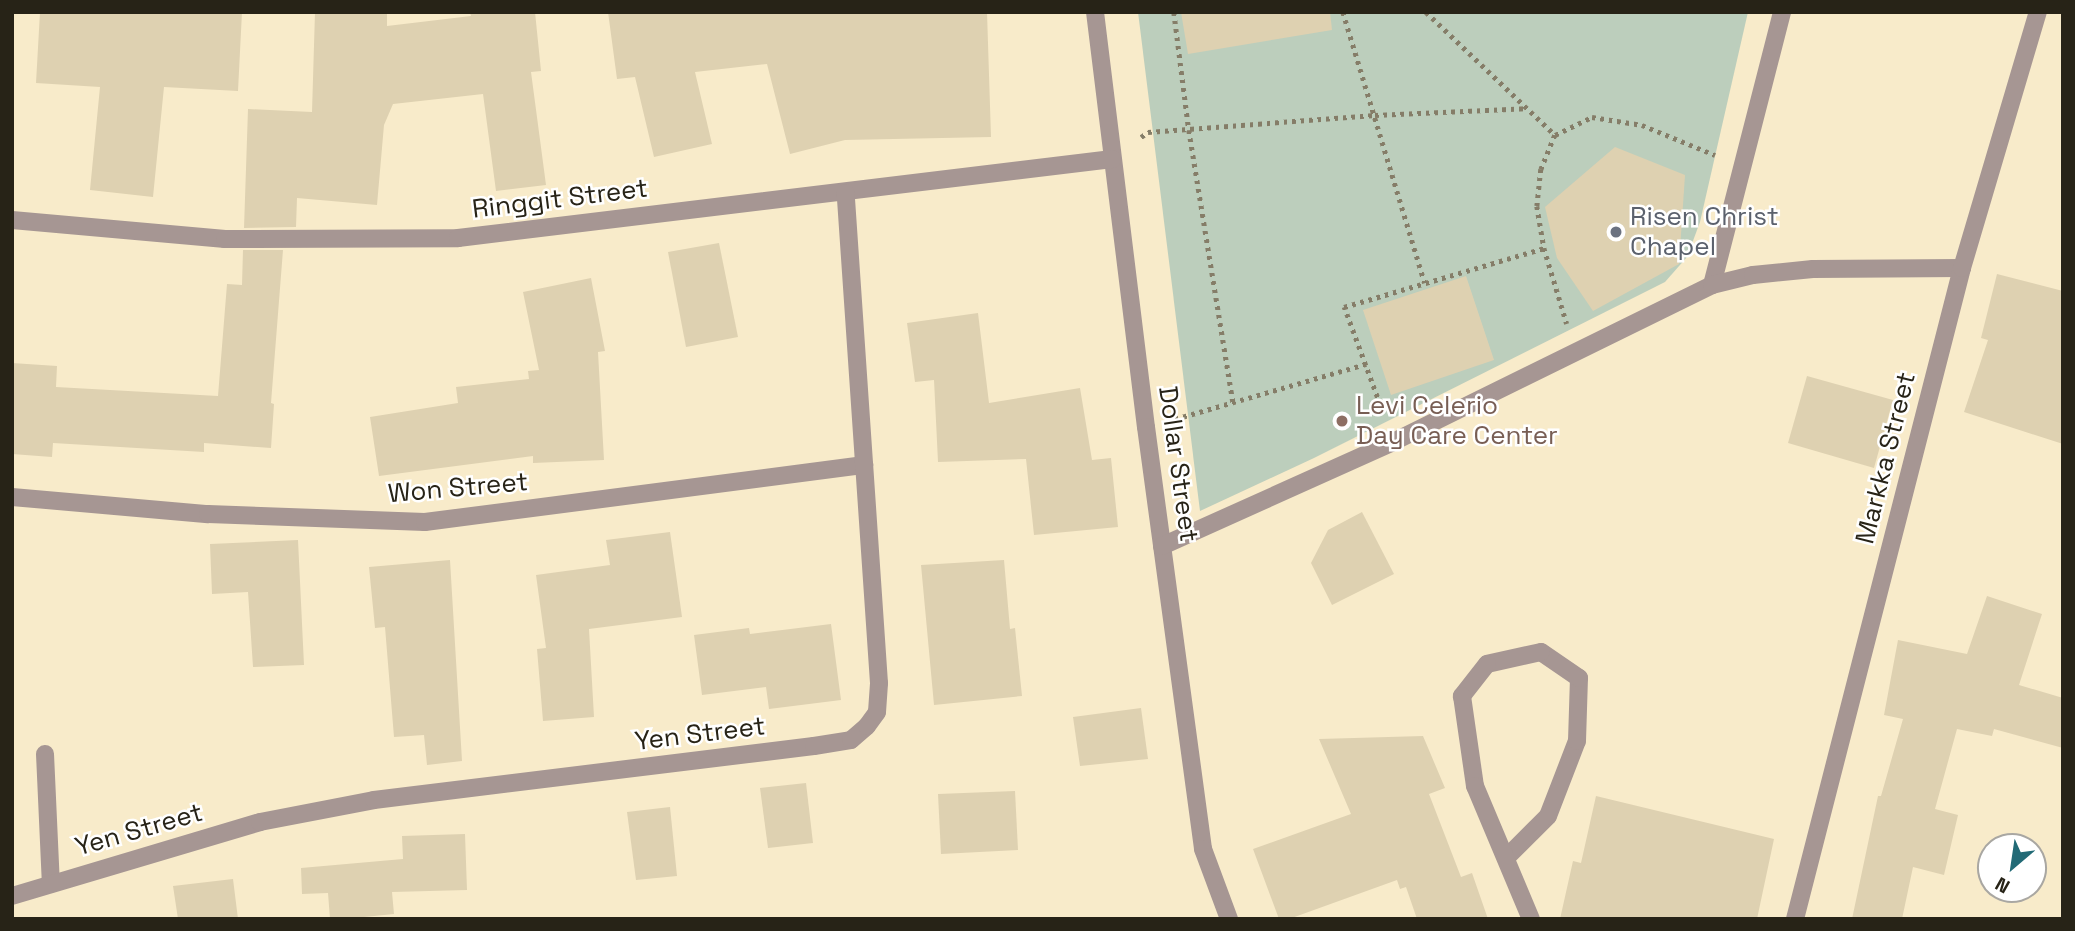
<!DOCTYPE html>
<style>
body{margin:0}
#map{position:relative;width:2075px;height:931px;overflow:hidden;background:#f8ebca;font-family:"Space Grotesk",sans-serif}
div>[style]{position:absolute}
.green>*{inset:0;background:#bccebc}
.building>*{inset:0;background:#ded1b1}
.path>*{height:4.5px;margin-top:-2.25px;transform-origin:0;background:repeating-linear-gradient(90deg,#857d68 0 3.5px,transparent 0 8.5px)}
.street>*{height:18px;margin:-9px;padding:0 9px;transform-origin:9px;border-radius:9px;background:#a69693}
.dots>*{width:19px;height:19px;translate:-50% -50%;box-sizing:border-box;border:4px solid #fff;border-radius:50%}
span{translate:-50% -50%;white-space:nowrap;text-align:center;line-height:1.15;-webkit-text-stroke:5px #fff;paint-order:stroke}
.street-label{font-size:26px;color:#272317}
.worship-label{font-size:26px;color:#5b616d}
.left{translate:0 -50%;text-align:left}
.education-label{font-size:26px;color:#785e54}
.frame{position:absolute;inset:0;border:14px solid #272317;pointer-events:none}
.north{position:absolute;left:1977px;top:833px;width:70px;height:70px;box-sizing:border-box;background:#fff;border:2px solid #a9a7a2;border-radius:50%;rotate:209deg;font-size:19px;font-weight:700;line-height:28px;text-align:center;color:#272317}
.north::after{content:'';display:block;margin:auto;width:24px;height:32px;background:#226a76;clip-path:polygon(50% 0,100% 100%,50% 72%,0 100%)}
</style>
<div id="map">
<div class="green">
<div style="clip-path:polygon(1138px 12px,1748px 12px,1700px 222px,1687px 257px,1665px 282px,1314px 458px,1200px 511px)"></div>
</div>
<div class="building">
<div style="clip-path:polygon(40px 12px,242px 12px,238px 91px,164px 87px,153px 197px,90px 190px,100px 87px,36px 83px)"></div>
<div style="clip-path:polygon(315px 12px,387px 12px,387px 26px,471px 16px,470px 12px,535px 12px,541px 71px,531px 72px,546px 185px,496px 191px,483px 94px,393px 104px,384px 125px,377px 205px,297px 198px,296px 227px,244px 228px,248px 109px,312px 112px)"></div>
<div style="clip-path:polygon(608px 12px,987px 12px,991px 137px,845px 140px,790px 154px,767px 64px,695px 72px,712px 144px,654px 157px,635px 77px,617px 79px)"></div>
<div style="clip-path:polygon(1181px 12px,1330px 12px,1332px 30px,1188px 54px)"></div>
<div style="clip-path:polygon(1615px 147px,1685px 175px,1679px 264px,1593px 311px,1557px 258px,1545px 207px)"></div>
<div style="clip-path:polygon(719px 243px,738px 337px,686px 347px,668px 252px)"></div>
<div style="clip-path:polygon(243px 250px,283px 250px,271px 403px,274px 404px,271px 448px,204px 443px,204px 452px,53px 443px,52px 457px,12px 454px,12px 363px,57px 366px,56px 387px,218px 396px,227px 284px,242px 285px)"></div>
<div style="clip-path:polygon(1997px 274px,2063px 291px,2063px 444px,1964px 412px,1988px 340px,1981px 338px)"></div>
<div style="clip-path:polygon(1466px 276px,1494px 360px,1391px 395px,1363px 310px)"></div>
<div style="clip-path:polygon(591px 278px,605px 351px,598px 352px,604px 460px,533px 463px,533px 456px,379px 476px,370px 417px,458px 403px,456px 387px,529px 379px,528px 371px,539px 370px,523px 292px)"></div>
<div style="clip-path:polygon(978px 313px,989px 403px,1080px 388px,1092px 460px,1111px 458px,1118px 527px,1034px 535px,1026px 459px,938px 462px,934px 380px,915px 382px,907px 323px)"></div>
<div style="clip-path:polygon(1807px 376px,1893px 400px,1874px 468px,1788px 443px)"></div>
<div style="clip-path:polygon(1362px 512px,1394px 574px,1332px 605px,1311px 563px,1328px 530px)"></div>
<div style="clip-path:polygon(670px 532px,682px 617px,589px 629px,594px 717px,543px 721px,537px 649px,546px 648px,536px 575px,610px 565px,606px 540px)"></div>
<div style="clip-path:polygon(298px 540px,304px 665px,253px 667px,248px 592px,212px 594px,210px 544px)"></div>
<div style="clip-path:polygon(450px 560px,462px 761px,427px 765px,424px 735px,394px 737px,385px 627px,375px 628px,369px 567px)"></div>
<div style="clip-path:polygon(1004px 560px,1010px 629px,1015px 628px,1022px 696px,934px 705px,921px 565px)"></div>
<div style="clip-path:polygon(1987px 596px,2042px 614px,2019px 685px,2063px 698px,2063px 748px,1994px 729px,1992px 736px,1957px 729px,1935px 809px,1958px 815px,1944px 875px,1913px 867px,1902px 919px,1852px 919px,1878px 796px,1881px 796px,1903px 719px,1884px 715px,1898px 640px,1967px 654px)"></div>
<div style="clip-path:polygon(831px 624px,841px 700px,769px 709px,766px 687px,702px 695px,694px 635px,749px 628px,750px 634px)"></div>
<div style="clip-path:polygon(1141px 708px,1148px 759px,1080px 766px,1073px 717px)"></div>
<div style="clip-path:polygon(1423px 736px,1445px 788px,1429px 794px,1461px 877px,1472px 873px,1488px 919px,1417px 919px,1406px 887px,1400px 889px,1397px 880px,1289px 919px,1279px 919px,1253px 849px,1351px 814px,1319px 739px)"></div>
<div style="clip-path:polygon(806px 783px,813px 843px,768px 848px,760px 788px)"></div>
<div style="clip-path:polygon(1015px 791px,1018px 850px,941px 854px,938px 794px)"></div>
<div style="clip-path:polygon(1596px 796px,1774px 839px,1757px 919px,1560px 919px,1573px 861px,1581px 863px)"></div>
<div style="clip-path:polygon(670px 807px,677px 876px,636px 880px,627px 812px)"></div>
<div style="clip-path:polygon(465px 834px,467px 890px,392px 892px,394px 914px,344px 919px,330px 919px,328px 893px,302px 894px,301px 868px,403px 859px,402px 836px)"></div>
<div style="clip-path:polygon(233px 879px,238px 919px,178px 919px,173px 886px)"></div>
</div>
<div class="path">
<div style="left:1174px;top:12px;width:119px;rotate:82.8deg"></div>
<div style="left:1189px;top:130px;width:277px;rotate:80.8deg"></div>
<div style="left:1343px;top:12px;width:283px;rotate:73.2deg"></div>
<div style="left:1426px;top:12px;width:178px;rotate:43.6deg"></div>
<div style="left:1555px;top:135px;width:37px;rotate:112deg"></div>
<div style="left:1541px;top:169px;width:37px;rotate:96deg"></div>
<div style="left:1537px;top:206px;width:43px;rotate:80.5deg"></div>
<div style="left:1544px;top:248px;width:79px;rotate:73.2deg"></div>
<div style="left:1555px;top:135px;width:41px;rotate:-25.9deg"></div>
<div style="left:1592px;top:117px;width:51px;rotate:9.1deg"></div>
<div style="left:1642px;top:125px;width:79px;rotate:22.3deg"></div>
<div style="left:1141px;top:137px;width:9px;rotate:-36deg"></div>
<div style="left:1148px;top:132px;width:228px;rotate:-4.3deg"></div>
<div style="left:1375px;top:115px;width:152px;rotate:-2.6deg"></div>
<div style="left:1383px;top:413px;width:113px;rotate:-110.2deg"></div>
<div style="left:1344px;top:307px;width:209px;rotate:-16.4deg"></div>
<div style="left:1175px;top:419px;width:199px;rotate:-16.1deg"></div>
</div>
<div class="street">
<div style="left:1095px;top:12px;width:418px;rotate:83deg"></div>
<div style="left:1146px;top:427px;width:426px;rotate:82.3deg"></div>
<div style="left:1203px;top:849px;width:75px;rotate:69.6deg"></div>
<div style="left:12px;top:220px;width:214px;rotate:5.1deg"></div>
<div style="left:225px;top:239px;width:233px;rotate:-0.2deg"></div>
<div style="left:458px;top:238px;width:659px;rotate:-6.89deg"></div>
<div style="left:1712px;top:285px;width:282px;rotate:-75.6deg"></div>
<div style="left:12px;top:497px;width:197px;rotate:5deg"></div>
<div style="left:208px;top:514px;width:217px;rotate:2.1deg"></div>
<div style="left:425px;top:522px;width:443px;rotate:-7.4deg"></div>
<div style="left:1162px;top:546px;width:253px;rotate:-24.2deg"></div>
<div style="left:1393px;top:442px;width:356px;rotate:-26.2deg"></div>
<div style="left:1712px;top:285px;width:42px;rotate:-13.7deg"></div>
<div style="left:1753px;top:275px;width:60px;rotate:-5.7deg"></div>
<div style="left:1813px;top:269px;width:149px;rotate:-0.4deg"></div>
<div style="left:45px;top:754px;width:130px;rotate:87.4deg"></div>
<div style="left:1506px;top:858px;width:59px;rotate:-45deg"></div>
<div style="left:1548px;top:816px;width:80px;rotate:-68.9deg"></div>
<div style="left:1577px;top:741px;width:63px;rotate:-88.2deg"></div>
<div style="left:1579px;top:678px;width:46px;rotate:-145.6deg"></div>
<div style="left:1541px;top:652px;width:55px;rotate:167.5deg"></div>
<div style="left:1487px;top:664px;width:41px;rotate:128deg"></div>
<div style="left:1462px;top:696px;width:91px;rotate:81.8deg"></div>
<div style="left:1475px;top:786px;width:144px;rotate:67.2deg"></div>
<div style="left:12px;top:896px;width:259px;rotate:-16.6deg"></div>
<div style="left:260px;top:822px;width:116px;rotate:-10.9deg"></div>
<div style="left:374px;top:800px;width:443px;rotate:-7deg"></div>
<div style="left:814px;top:746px;width:37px;rotate:-9deg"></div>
<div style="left:851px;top:740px;width:21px;rotate:-41deg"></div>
<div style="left:867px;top:726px;width:17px;rotate:-54deg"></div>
<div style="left:877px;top:712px;width:29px;rotate:-86deg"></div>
<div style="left:879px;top:683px;width:491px;rotate:-93.9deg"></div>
<div style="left:1795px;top:919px;width:672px;rotate:-75.61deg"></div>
<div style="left:1962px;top:268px;width:267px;rotate:-73.5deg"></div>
</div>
<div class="dots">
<div style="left:1616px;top:232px;background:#6b7280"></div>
<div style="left:1342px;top:421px;background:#8d6e63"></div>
</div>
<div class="street-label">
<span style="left:560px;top:199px;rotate:-7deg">Ringgit Street</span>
<span style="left:1886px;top:458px;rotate:-76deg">Markka Street</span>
<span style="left:1178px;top:464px;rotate:82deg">Dollar Street</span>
<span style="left:458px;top:488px;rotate:-5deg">Won Street</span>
<span style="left:700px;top:734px;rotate:-7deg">Yen Street</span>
<span style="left:139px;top:830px;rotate:-16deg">Yen Street</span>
</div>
<div class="worship-label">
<span class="left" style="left:1630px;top:232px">Risen Christ<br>Chapel</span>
</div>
<div class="education-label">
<span class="left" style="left:1356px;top:421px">Levi Celerio<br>Day Care Center</span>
</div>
<div class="frame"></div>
<div class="north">N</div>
</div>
